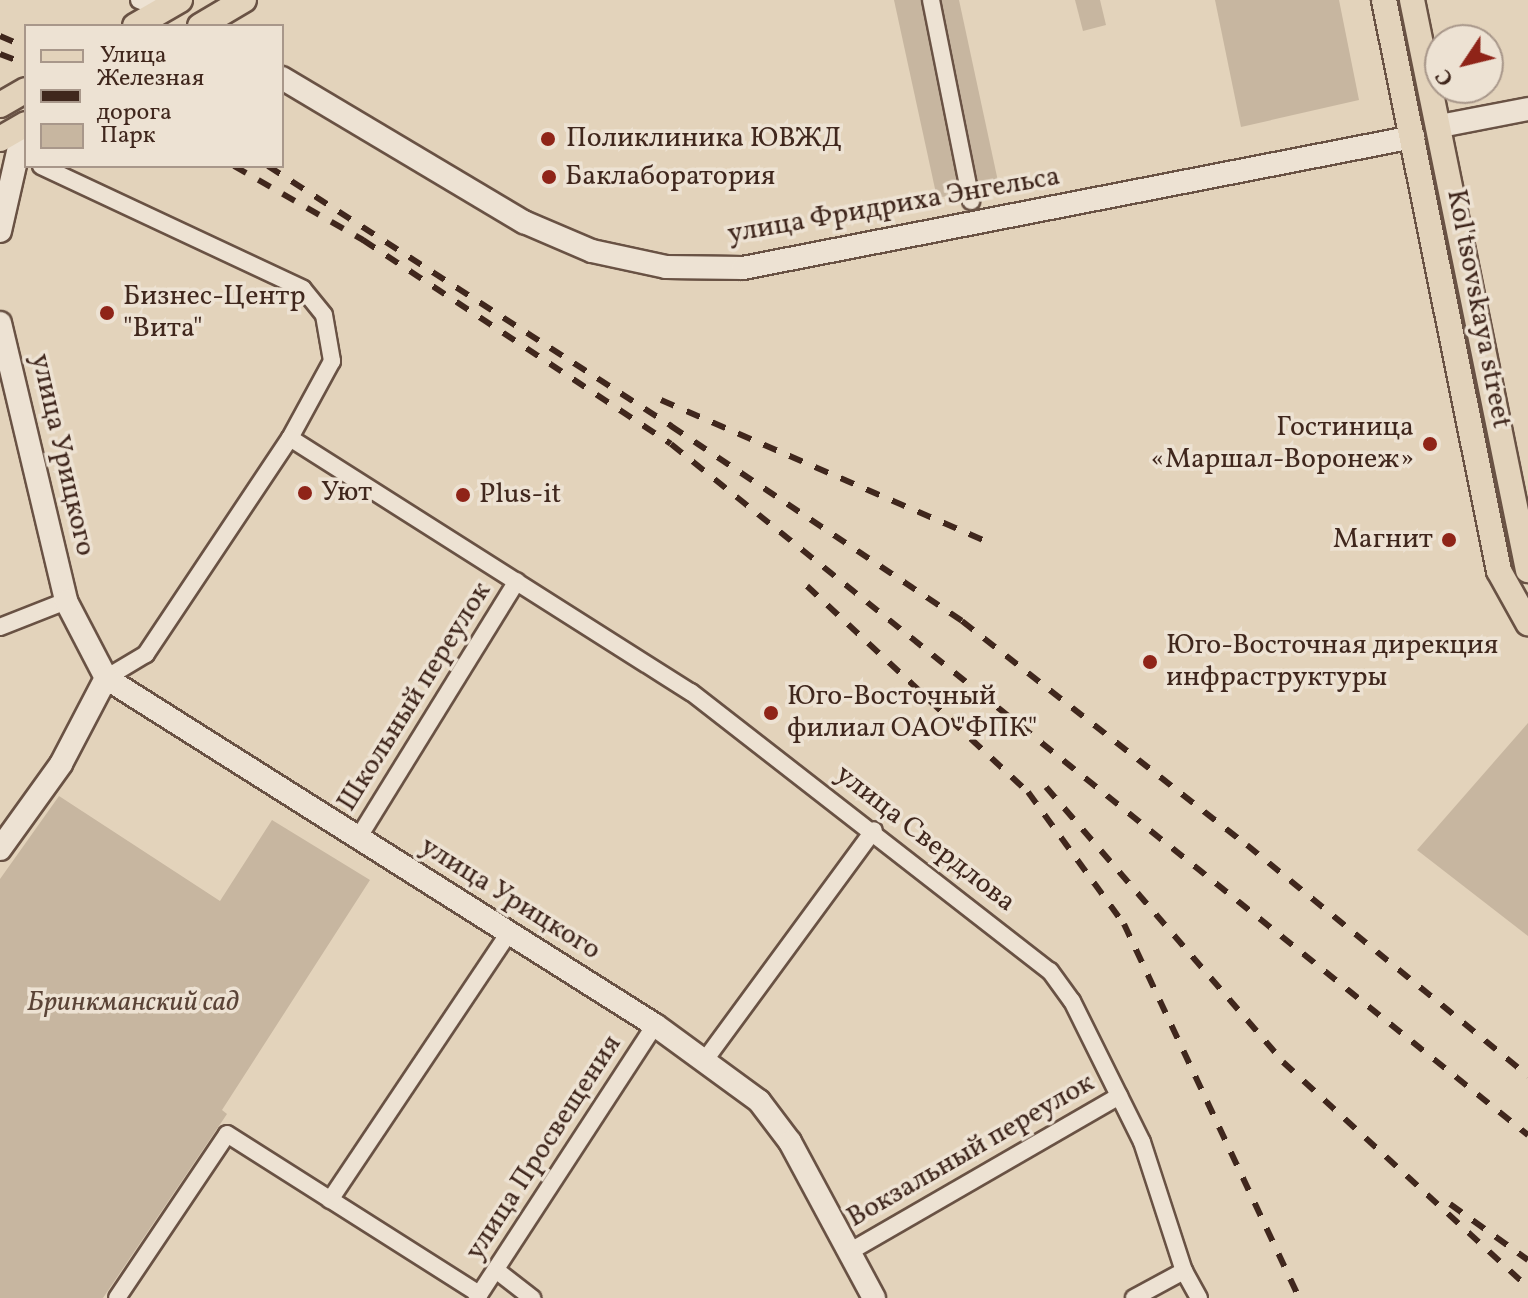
<!DOCTYPE html>
<meta charset="utf-8">
<style>
body{margin:0}
#map{position:relative;width:1528px;height:1298px;overflow:hidden;background:#e3d3bb;font-family:Vollkorn,serif}
div>[style]{position:absolute}
.green>*{inset:0;background:#c7b6a0}
.roads{filter:drop-shadow(2px 0 #695244) drop-shadow(-2px 0 #695244) drop-shadow(0 2px #695244) drop-shadow(0 -2px #695244)}
.street>*{height:16px;margin:-8px;padding:0 8px;transform-origin:8px;border-radius:8px;background:#ede2d3}
.secondary>*{height:22px;margin:-11px;padding:0 11px;transform-origin:11px;border-radius:11px;background:#ede2d3}
.primary>*{height:24px;margin:-12px;padding:0 12px;transform-origin:12px;border-radius:12px;background:#e3d3bb}
.rail>*{height:6px;margin-top:-3px;transform-origin:0;background:repeating-linear-gradient(90deg,#40271d 0 14px,transparent 0 28px)}
.dots>*{width:22px;height:22px;translate:-50% -50%;box-sizing:border-box;border:4px solid #ede2d3;border-radius:50%}
span{translate:-50% -50%;white-space:nowrap;text-align:center;line-height:1.15;-webkit-text-stroke:7px #ede2d3;paint-order:stroke}
.poi-label{font-size:28px;color:#40271d}
.left{translate:0 -50%;text-align:left}
.right{translate:-100% -50%;text-align:right}
.street-label{font-size:28px;color:#40271d}
.park-label{font-size:28px;color:#5b4437;font-style:italic}
.legend{position:absolute;left:24px;top:24px;width:260px;height:144px;box-sizing:border-box;background:#ede2d3;border:2px solid #a8978a;margin:0;padding:10px 14px;list-style:none;font-size:24px;color:#40271d}
.legend li{display:flex;align-items:center;gap:16px;height:40px}
.legend b{width:40px;border:2px solid #a8978a}
.north{position:absolute;left:1424px;top:24px;width:80px;height:80px;box-sizing:border-box;background:#ede2d3;border:2px solid #a8978a;border-radius:50%;rotate:235deg;font-size:22px;font-weight:700;line-height:32px;text-align:center;color:#40271d}
.north::after{content:'';display:block;margin:auto;width:28px;height:36px;background:#8f2418;clip-path:polygon(50% 0,100% 100%,50% 72%,0 100%)}
</style>
<div id="map">
<div class="green">
<div style="clip-path:polygon(894px 0,959px 0,999px 186px,937px 198px)"></div>
<div style="clip-path:polygon(1075px 0,1100px 0,1106px 25px,1083px 31px)"></div>
<div style="clip-path:polygon(1215px 0,1339px 0,1359px 100px,1241px 127px)"></div>
<div style="clip-path:polygon(1528px 723px,1528px 936px,1417px 850px)"></div>
<div style="clip-path:polygon(59px 796px,220px 901px,272px 820px,370px 880px,222px 1110px,227px 1114px,103px 1298px,0 1298px,0 879px)"></div>
</div>
<div class="roads">
<div class="street">
<div style="left:139px;top:0;width:27px;rotate:22deg"></div>
<div style="left:931px;top:0;width:205px;rotate:78.7deg"></div>
<div style="left:41px;top:166px;width:289px;rotate:25.1deg"></div>
<div style="left:303px;top:289px;width:33px;rotate:51deg"></div>
<div style="left:324px;top:315px;width:47px;rotate:80.1deg"></div>
<div style="left:332px;top:361px;width:88px;rotate:118.6deg"></div>
<div style="left:290px;top:438px;width:260px;rotate:123.7deg"></div>
<div style="left:146px;top:654px;width:47px;rotate:149deg"></div>
<div style="left:290px;top:438px;width:475px;rotate:32.4deg"></div>
<div style="left:691px;top:692px;width:455px;rotate:37.9deg"></div>
<div style="left:1050px;top:971px;width:37px;rotate:54deg"></div>
<div style="left:1072px;top:1001px;width:157px;rotate:63.6deg"></div>
<div style="left:1142px;top:1142px;width:136px;rotate:72deg"></div>
<div style="left:1184px;top:1271px;width:31px;rotate:61deg"></div>
<div style="left:0;top:627px;width:71px;rotate:-21.5deg"></div>
<div style="left:357px;top:840px;width:304px;rotate:-58.3deg"></div>
<div style="left:705px;top:1060px;width:285px;rotate:-53.7deg"></div>
<div style="left:330px;top:1200px;width:321px;rotate:-56.2deg"></div>
<div style="left:849px;top:1252px;width:312px;rotate:-30deg"></div>
<div style="left:496px;top:1270px;width:46px;rotate:37.9deg"></div>
<div style="left:117px;top:1298px;width:197px;rotate:-56.1deg"></div>
<div style="left:227px;top:1134px;width:299px;rotate:32.4deg"></div>
<div style="left:477px;top:1298px;width:326px;rotate:-56.9deg"></div>
<div style="left:1134px;top:1298px;width:57px;rotate:-28.4deg"></div>
</div>
<div class="secondary">
<div style="left:282px;top:78px;width:282px;rotate:30.8deg"></div>
<div style="left:524px;top:222px;width:74px;rotate:23.1deg"></div>
<div style="left:592px;top:251px;width:76px;rotate:12.2deg"></div>
<div style="left:666px;top:267px;width:77px;rotate:0.7deg"></div>
<div style="left:743px;top:268px;width:683px;rotate:-11.06deg"></div>
<div style="left:1440px;top:126px;width:90px;rotate:-10.9deg"></div>
<div style="left:0;top:231px;width:109px;rotate:-77.2deg"></div>
<div style="left:0;top:323px;width:286px;rotate:76.6deg"></div>
<div style="left:66px;top:601px;width:87px;rotate:62.5deg"></div>
<div style="left:106px;top:678px;width:649px;rotate:32.3deg"></div>
<div style="left:655px;top:1025px;width:129px;rotate:36.2deg"></div>
<div style="left:759px;top:1101px;width:51px;rotate:52.9deg"></div>
<div style="left:790px;top:1142px;width:177px;rotate:61.7deg"></div>
<div style="left:0;top:849px;width:105px;rotate:-54.3deg"></div>
<div style="left:61px;top:764px;width:97px;rotate:-62.4deg"></div>
</div>
<div class="primary">
<div style="left:1384px;top:0;width:582px;rotate:78.61deg"></div>
<div style="left:1499px;top:571px;width:60px;rotate:60.9deg"></div>
<div style="left:1412px;top:0;width:582px;rotate:78.5deg"></div>
<div style="left:135px;top:26px;width:52px;rotate:-30deg"></div>
<div style="left:200px;top:26px;width:51px;rotate:-30.6deg"></div>
<div style="left:0;top:105px;width:30px;rotate:-30deg"></div>
<div style="left:0;top:139px;width:30px;rotate:-30deg"></div>
</div>
</div>
<div class="rail">
<div style="left:0;top:36px;width:28px;rotate:23deg"></div>
<div style="left:0;top:54px;width:28px;rotate:21deg"></div>
<div style="left:234px;top:166px;width:149px;rotate:29.8deg"></div>
<div style="left:363px;top:240px;width:369px;rotate:33.5deg"></div>
<div style="left:671px;top:444px;width:1101px;rotate:38.88deg"></div>
<div style="left:268px;top:166px;width:480px;rotate:32.8deg"></div>
<div style="left:671px;top:426px;width:350px;rotate:33.8deg"></div>
<div style="left:962px;top:621px;width:362px;rotate:38.2deg"></div>
<div style="left:1247px;top:845px;width:364px;rotate:39.4deg"></div>
<div style="left:661px;top:400px;width:363px;rotate:23.5deg"></div>
<div style="left:807px;top:586px;width:302px;rotate:43deg"></div>
<div style="left:1028px;top:792px;width:163px;rotate:54deg"></div>
<div style="left:1124px;top:924px;width:413px;rotate:64.9deg"></div>
<div style="left:1046px;top:787px;width:363px;rotate:49.2deg"></div>
<div style="left:1283px;top:1062px;width:333px;rotate:42.6deg"></div>
<div style="left:1450px;top:1204px;width:96px;rotate:35.7deg"></div>
</div>
<div class="dots">
<div style="left:548px;top:139px;background:#8f2418"></div>
<div style="left:549px;top:177px;background:#8f2418"></div>
<div style="left:107px;top:313px;background:#8f2418"></div>
<div style="left:1430px;top:444px;background:#8f2418"></div>
<div style="left:305px;top:493px;background:#8f2418"></div>
<div style="left:463px;top:495px;background:#8f2418"></div>
<div style="left:1449px;top:540px;background:#8f2418"></div>
<div style="left:1150px;top:662px;background:#8f2418"></div>
<div style="left:771px;top:713px;background:#8f2418"></div>
</div>
<div class="poi-label">
<span class="left" style="left:566px;top:139px">Поликлиника ЮВЖД</span>
<span class="left" style="left:565px;top:177px">Баклаборатория</span>
<span class="left" style="left:123px;top:313px">Бизнес-Центр<br>"Вита"</span>
<span class="right" style="left:1414px;top:444px">Гостиница<br>«Маршал-Воронеж»</span>
<span class="left" style="left:321px;top:493px">Уют</span>
<span class="left" style="left:479px;top:495px">Plus-it</span>
<span class="right" style="left:1433px;top:540px">Магнит</span>
<span class="left" style="left:1166px;top:662px">Юго-Восточная дирекция<br>инфраструктуры</span>
<span class="left" style="left:787px;top:713px">Юго-Восточный<br>филиал ОАО "ФПК"</span>
</div>
<div class="street-label">
<span style="left:894px;top:206px;rotate:-10deg">улица Фридриха Энгельса</span>
<span style="left:1478px;top:309px;rotate:79deg">Kol'tsovskaya street</span>
<span style="left:62px;top:455px;rotate:77deg">улица Урицкого</span>
<span style="left:415px;top:697px;rotate:-58deg">Школьный переулок</span>
<span style="left:925px;top:839px;rotate:38deg">улица Свердлова</span>
<span style="left:510px;top:899px;rotate:32deg">улица Урицкого</span>
<span style="left:544px;top:1148px;rotate:-57deg">улица Просвещения</span>
<span style="left:971px;top:1151px;rotate:-30deg">Вокзальный переулок</span>
</div>
<div class="park-label">
<span style="left:133px;top:1003px">Бринкманский сад</span>
</div>
<ul class="legend">
<li><b style="height:10px;background:#e3d3bb"></b>Улица</li>
<li><b style="height:10px;background:#40271d"></b>Железная дорога</li>
<li><b style="height:22px;background:#c7b6a0"></b>Парк</li>
</ul>
<div class="north">С</div>
</div>
